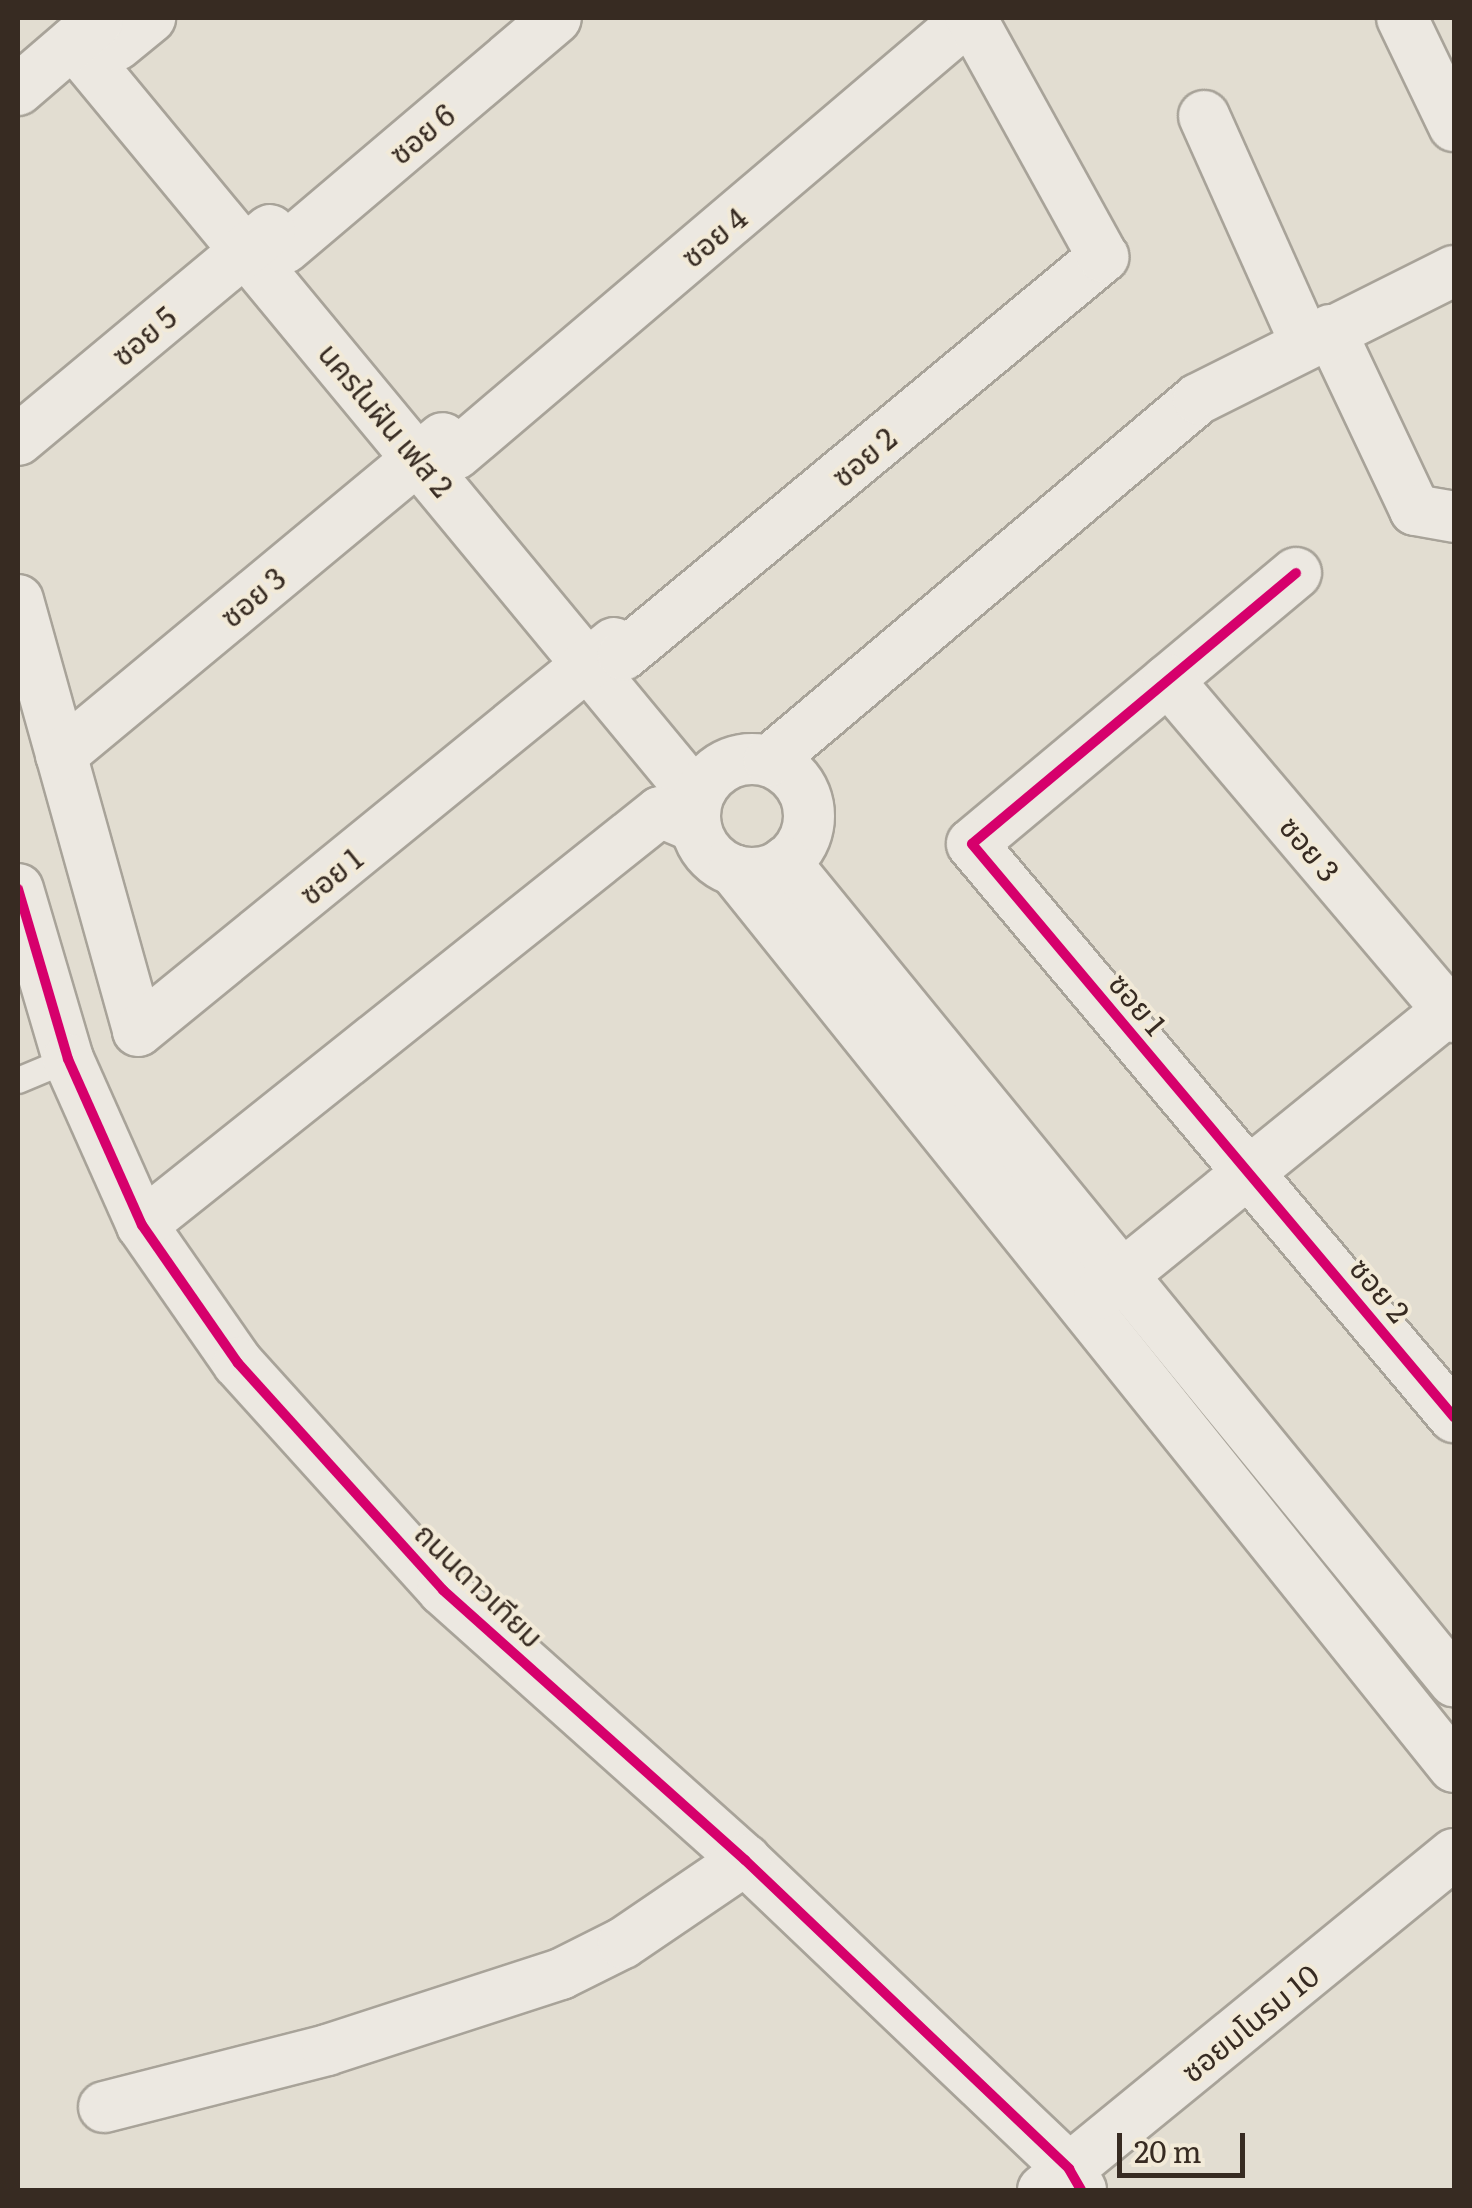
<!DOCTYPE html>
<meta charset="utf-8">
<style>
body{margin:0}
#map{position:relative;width:1472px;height:2208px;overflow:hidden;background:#e2ddd1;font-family:Literata,"Noto Sans Thai",serif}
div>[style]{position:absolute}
.roads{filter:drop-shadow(2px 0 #a8a399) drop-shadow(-2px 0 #a8a399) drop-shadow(0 2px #a8a399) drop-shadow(0 -2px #a8a399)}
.lane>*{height:25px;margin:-12.5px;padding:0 12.5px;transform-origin:12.5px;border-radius:12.5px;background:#ece8e1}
.street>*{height:50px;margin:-25px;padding:0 25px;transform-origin:25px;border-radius:25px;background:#ece8e1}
.street>.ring{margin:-25px;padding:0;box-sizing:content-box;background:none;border:50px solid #ece8e1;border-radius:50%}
.cycleway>*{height:10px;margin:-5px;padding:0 5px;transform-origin:5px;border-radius:5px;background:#d6006c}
span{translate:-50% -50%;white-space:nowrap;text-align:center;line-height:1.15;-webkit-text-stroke:8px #f2ead8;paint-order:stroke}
.street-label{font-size:30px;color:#372b22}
.frame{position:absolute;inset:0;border:20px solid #372b22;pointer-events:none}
.scale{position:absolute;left:1117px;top:2133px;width:128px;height:45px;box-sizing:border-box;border:5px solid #372b22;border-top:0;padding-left:12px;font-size:30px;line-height:35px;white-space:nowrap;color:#372b22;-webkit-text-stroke:8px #f2ead8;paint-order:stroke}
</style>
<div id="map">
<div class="roads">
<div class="lane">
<div style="left:18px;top:1080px;width:54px;rotate:-22.8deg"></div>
</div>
<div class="street">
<div style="left:1402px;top:18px;width:120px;rotate:64.3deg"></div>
<div style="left:73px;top:43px;width:979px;rotate:50.39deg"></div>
<div style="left:117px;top:45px;width:43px;rotate:-39.3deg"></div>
<div style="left:18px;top:90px;width:104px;rotate:-40.7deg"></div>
<div style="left:1204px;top:116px;width:248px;rotate:65.9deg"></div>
<div style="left:285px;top:248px;width:355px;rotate:-40.3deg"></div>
<div style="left:1330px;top:330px;width:199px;rotate:64.7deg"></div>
<div style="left:1415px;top:510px;width:40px;rotate:10deg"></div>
<div style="left:18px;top:440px;width:328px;rotate:-39.8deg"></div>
<div style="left:456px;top:454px;width:673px;rotate:-40.36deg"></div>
<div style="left:1296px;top:573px;width:422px;rotate:140.1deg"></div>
<div style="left:972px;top:844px;width:749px;rotate:49.93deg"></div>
<div style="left:18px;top:600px;width:447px;rotate:74.4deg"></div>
<div style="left:138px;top:1031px;width:614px;rotate:-39.18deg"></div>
<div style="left:623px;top:655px;width:624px;rotate:-39.66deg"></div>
<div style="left:1103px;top:257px;width:273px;rotate:-118.9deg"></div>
<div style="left:1168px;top:680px;width:442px;rotate:49.7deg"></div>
<div style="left:61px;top:755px;width:496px;rotate:-39.7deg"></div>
<div class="ring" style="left:695px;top:759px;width:64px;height:64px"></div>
<div style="left:769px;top:761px;width:561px;rotate:-40.16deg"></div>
<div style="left:1198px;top:399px;width:286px;rotate:-26.6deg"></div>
<div style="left:785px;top:862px;width:1058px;rotate:50.76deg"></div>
<div style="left:734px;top:870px;width:1150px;rotate:51.25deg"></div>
<div style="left:18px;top:889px;width:177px;rotate:73.6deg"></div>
<div style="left:68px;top:1059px;width:182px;rotate:66deg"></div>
<div style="left:142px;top:1225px;width:168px;rotate:55.2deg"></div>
<div style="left:238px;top:1363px;width:306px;rotate:47.9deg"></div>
<div style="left:443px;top:1590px;width:405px;rotate:41.8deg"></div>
<div style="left:745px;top:1860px;width:448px;rotate:43.6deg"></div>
<div style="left:1069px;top:2169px;width:24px;rotate:60deg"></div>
<div style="left:142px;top:1225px;width:662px;rotate:-38.57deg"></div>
<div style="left:660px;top:812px;width:39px;rotate:23deg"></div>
<div style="left:1099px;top:1294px;width:451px;rotate:-39.1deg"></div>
<div style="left:104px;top:2107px;width:230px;rotate:-14.3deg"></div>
<div style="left:327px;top:2050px;width:246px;rotate:-18deg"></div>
<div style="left:561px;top:1974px;width:69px;rotate:-26.6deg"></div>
<div style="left:623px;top:1943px;width:148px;rotate:-34.2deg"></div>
<div style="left:1043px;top:2190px;width:531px;rotate:-39.27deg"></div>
</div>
</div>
<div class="cycleway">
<div style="left:1296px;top:573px;width:422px;rotate:140.1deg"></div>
<div style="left:972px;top:844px;width:749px;rotate:49.93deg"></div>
<div style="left:18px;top:889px;width:177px;rotate:73.6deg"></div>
<div style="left:68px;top:1059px;width:182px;rotate:66deg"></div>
<div style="left:142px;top:1225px;width:168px;rotate:55.2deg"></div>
<div style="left:238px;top:1363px;width:306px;rotate:47.9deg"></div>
<div style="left:443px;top:1590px;width:405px;rotate:41.8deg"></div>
<div style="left:745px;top:1860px;width:448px;rotate:43.6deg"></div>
<div style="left:1069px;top:2169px;width:24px;rotate:60deg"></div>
</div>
<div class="street-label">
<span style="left:421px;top:133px;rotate:-40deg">ซอย 6</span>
<span style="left:713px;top:236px;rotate:-40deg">ซอย 4</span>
<span style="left:143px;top:335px;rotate:-40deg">ซอย 5</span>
<span style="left:387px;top:419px;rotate:50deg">นครในฝัน เฟส 2</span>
<span style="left:863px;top:456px;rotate:-40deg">ซอย 2</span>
<span style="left:252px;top:596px;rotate:-40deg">ซอย 3</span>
<span style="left:1311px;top:848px;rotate:50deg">ซอย 3</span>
<span style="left:330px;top:875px;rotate:-39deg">ซอย 1</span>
<span style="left:1139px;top:1003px;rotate:50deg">ซอย 1</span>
<span style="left:1381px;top:1289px;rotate:50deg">ซอย 2</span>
<span style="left:480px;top:1584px;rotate:44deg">ถนนดาวเทียม</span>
<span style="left:1249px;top:2022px;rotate:-39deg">ซอยมโนรม 10</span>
</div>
<div class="frame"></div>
<div class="scale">20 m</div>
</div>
